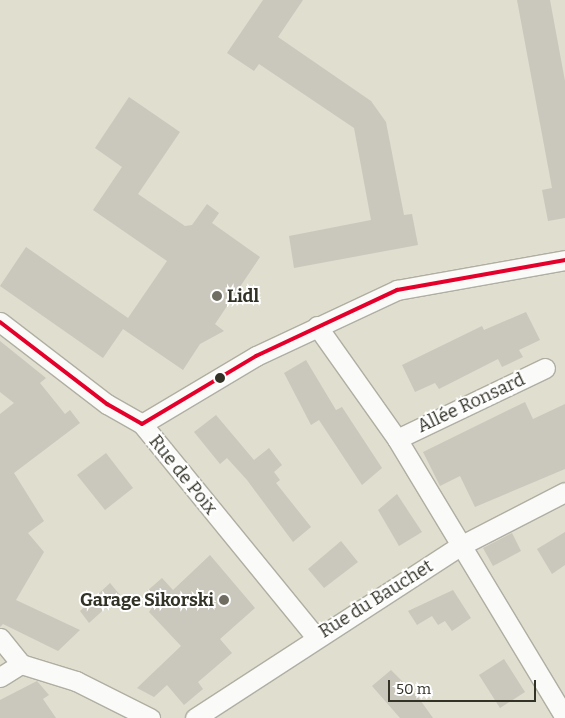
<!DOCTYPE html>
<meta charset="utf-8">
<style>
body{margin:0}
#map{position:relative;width:565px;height:718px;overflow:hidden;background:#e0decf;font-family:Bitter,serif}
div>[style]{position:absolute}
.building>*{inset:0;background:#cac7bc}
.roads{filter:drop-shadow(1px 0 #b0aea2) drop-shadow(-1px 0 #b0aea2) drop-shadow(0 1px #b0aea2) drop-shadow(0 -1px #b0aea2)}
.minor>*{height:19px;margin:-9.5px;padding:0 9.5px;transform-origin:9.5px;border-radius:9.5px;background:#fafaf8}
.bus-1>*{height:4px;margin:-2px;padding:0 2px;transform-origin:2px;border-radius:2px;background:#e4002b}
.dots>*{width:14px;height:14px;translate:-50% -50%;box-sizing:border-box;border:2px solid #fff;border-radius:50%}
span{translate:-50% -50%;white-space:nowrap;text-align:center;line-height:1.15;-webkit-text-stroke:4px #fff;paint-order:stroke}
.poi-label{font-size:18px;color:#333227;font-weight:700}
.left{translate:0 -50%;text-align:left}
.right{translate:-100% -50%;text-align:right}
.street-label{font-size:18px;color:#333227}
.scale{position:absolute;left:388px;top:680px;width:148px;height:22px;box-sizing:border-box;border:2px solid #333227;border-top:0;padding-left:6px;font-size:15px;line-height:18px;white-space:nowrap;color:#333227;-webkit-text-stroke:4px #fff;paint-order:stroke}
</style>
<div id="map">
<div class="building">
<div style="clip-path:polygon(263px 0,303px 0,278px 37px,371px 101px,386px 122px,404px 215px,412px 214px,418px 245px,294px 268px,289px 236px,371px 220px,354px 128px,259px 64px,254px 71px,227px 53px)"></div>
<div style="clip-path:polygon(517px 0,550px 0,565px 81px,565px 218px,548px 221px,542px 190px,552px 188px)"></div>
<div style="clip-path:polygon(129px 97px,180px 132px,138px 194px,185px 226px,192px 225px,207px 204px,219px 213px,212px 223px,260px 257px,215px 324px,224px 331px,200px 344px,183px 370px,123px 329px,103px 358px,0 286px,26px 247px,128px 318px,167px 261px,93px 210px,122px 167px,95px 148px)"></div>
<div style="clip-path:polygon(526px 312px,540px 340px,519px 350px,523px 357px,502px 367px,498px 359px,439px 389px,435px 383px,415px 392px,402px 365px,482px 326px,484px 330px)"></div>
<div style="clip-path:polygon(0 341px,46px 378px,40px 383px,65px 414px,70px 410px,80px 423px,14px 473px,44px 521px,28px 533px,44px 552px,16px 600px,80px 630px,58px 651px,3px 624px,0 627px,0 414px,14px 403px,0 392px)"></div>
<div style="clip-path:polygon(306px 360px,336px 410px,342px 407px,382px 468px,362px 485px,319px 420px,311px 425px,284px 373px)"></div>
<div style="clip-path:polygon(525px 402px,533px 419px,565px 404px,565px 469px,475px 507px,460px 476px,440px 486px,423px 452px)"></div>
<div style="clip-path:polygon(216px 415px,254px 460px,269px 448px,282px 465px,274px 472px,280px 480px,276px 483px,311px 527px,293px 542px,247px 480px,227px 458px,220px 464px,194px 432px)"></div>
<div style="clip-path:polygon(106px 453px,133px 488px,105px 510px,77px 475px)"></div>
<div style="clip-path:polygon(397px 494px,422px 532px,399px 546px,378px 510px)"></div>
<div style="clip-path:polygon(565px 532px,565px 565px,552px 574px,537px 549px)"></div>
<div style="clip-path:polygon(512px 533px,521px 551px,493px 566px,483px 548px)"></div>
<div style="clip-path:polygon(341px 541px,358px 562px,324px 588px,308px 569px)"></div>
<div style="clip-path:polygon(210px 555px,255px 608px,220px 639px,232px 653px,198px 682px,203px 689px,184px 705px,167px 685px,154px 697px,137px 688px,181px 646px,149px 612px,155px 603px,146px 592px,162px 578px,173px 590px)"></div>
<div style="clip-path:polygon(110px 583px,120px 595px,89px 623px,80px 611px)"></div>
<div style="clip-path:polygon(453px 590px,471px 618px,452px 631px,445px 621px,438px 625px,432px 616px,417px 625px,408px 611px)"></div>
<div style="clip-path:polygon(504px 659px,525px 692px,500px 708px,479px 675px)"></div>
<div style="clip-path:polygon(391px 670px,418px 697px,433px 718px,400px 718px,372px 686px)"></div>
<div style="clip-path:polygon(37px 681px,49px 695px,43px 699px,56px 718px,0 718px,0 700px)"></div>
</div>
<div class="roads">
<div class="minor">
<div style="left:0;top:322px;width:135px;rotate:37.5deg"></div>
<div style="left:107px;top:404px;width:40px;rotate:29.7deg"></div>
<div style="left:142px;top:424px;width:275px;rotate:50.8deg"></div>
<div style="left:317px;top:326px;width:138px;rotate:54.7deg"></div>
<div style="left:397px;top:439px;width:326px;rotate:58.9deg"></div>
<div style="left:142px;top:424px;width:133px;rotate:-30.8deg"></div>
<div style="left:256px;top:356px;width:156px;rotate:-25.1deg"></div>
<div style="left:397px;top:290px;width:171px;rotate:-10.1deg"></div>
<div style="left:397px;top:439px;width:164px;rotate:-25.6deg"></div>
<div style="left:0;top:638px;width:33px;rotate:51deg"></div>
<div style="left:21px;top:664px;width:58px;rotate:17.2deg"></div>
<div style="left:76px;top:681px;width:83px;rotate:26.6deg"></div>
<div style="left:0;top:677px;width:25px;rotate:-32deg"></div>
<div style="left:195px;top:718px;width:314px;rotate:-33deg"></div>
<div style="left:458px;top:547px;width:120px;rotate:-27.2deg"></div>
</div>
</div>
<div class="bus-1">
<div style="left:0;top:322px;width:135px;rotate:37.5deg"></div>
<div style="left:107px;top:404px;width:40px;rotate:29.7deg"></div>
<div style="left:142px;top:424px;width:133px;rotate:-30.8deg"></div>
<div style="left:256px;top:356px;width:156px;rotate:-25.1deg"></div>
<div style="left:397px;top:290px;width:171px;rotate:-10.1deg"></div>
</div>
<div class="dots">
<div style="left:217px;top:296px;background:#706e62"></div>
<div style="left:220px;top:378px;background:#333227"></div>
<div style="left:224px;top:600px;background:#706e62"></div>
</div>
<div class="poi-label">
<span class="left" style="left:227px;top:296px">Lidl</span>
<span class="right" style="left:214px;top:600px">Garage Sikorski</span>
</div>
<div class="street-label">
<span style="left:471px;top:403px;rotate:-25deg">Allée Ronsard</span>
<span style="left:183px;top:475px;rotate:51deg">Rue de Poix</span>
<span style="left:376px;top:599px;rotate:-32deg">Rue du Bauchet</span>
</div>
<div class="scale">50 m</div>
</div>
